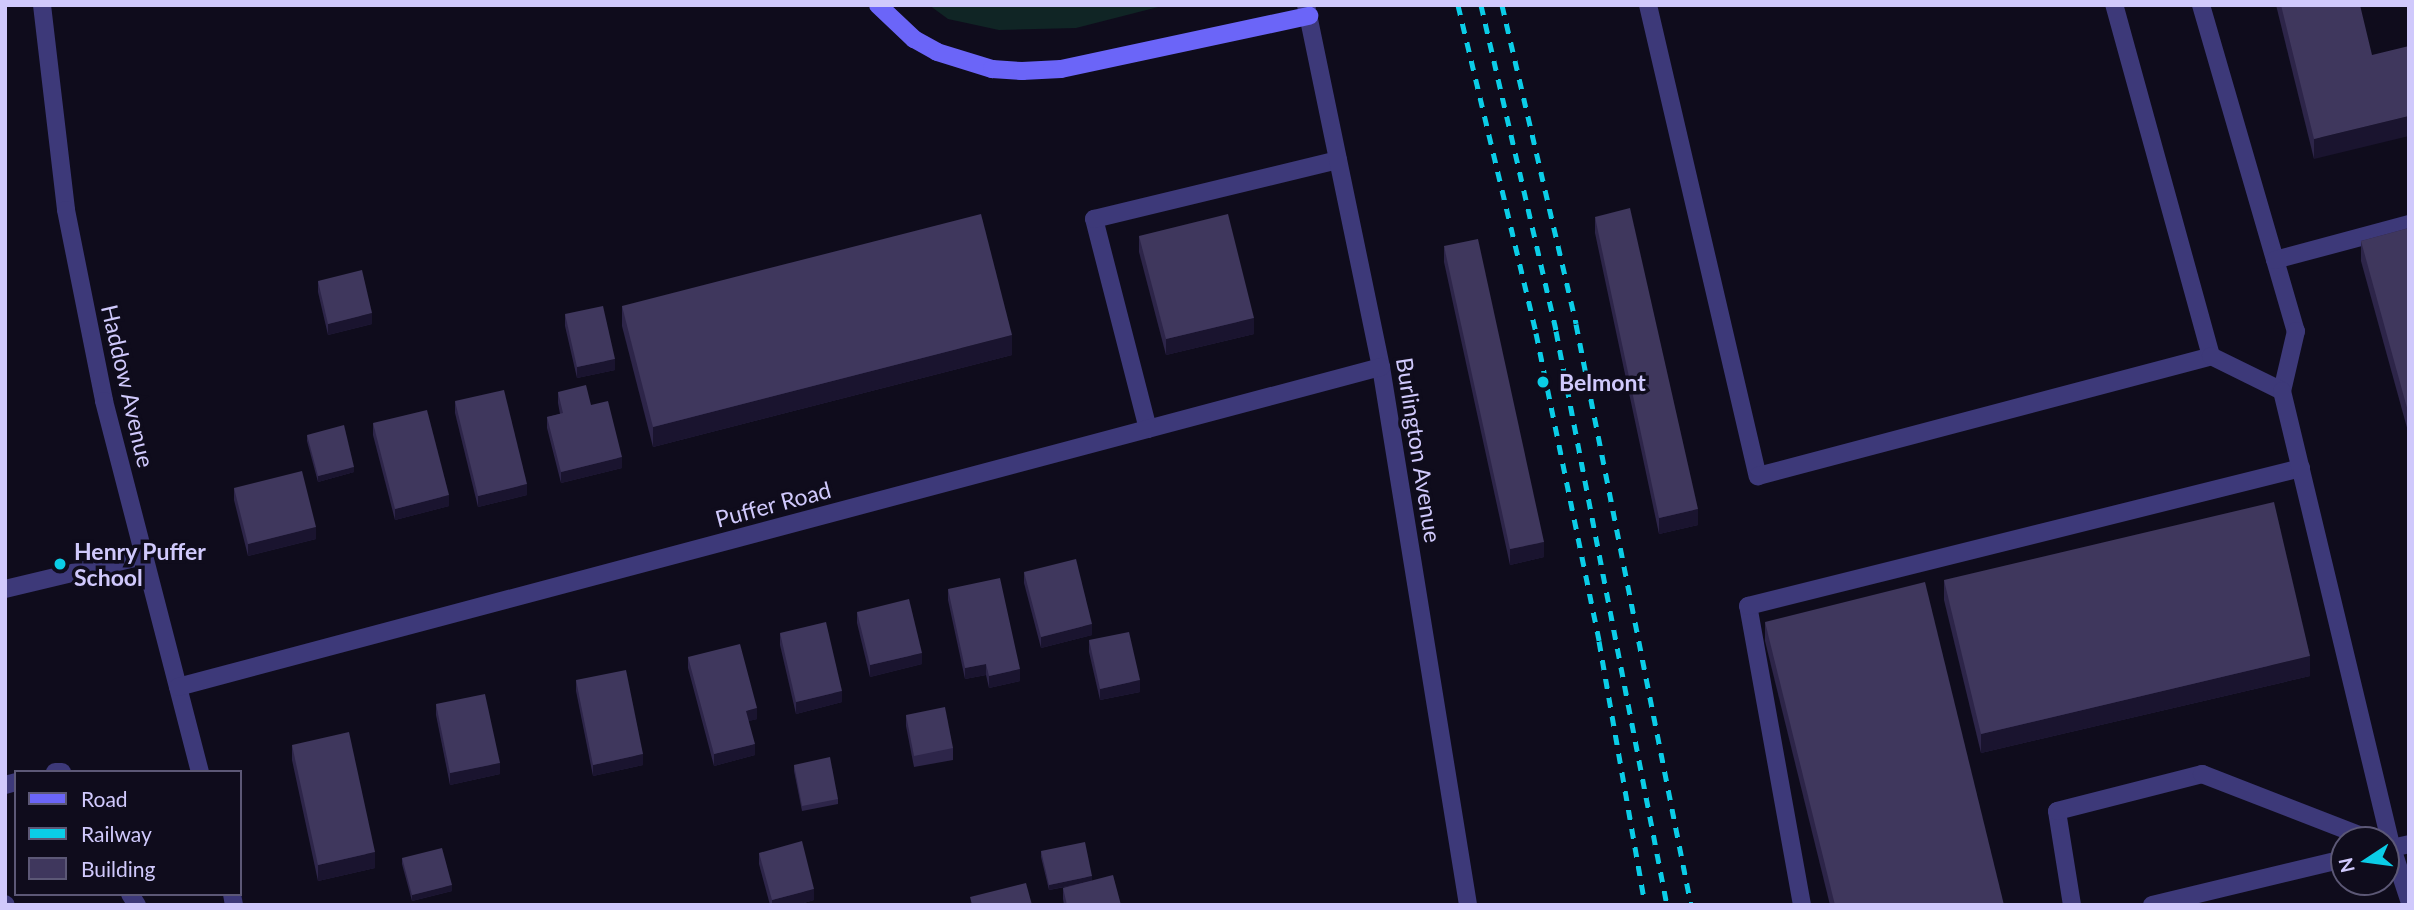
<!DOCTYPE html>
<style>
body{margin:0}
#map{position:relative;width:2414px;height:910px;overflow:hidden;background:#0f0c1c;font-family:Lato,sans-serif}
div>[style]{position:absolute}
.green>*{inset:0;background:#102525}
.service>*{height:18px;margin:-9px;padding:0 9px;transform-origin:9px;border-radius:9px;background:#3d3979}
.minor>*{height:18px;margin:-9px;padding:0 9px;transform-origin:9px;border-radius:9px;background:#3d3979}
.secondary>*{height:18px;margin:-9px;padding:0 9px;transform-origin:9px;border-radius:9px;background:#6b65f8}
.rail>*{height:5px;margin-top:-2.5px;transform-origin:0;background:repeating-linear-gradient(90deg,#0bcde7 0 10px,transparent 0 19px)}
.wall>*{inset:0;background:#2d2549}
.shaded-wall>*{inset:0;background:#1a142f}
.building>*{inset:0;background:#3f375d}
.dots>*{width:19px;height:19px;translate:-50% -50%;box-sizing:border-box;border:4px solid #0f0c1c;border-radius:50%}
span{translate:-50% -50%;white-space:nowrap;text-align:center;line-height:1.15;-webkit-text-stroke:7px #0f0c1c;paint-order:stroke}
.poi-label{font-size:23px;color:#d0c9fc;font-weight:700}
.left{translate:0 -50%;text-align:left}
.street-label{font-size:23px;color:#d0c9fc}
.frame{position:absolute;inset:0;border:7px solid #d0c9fc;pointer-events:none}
.legend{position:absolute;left:14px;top:770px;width:228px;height:126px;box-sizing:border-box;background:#0f0c1c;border:2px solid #5c5876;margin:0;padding:9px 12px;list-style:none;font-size:21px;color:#d0c9fc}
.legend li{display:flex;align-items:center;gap:14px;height:35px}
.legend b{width:35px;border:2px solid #5c5876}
.north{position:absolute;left:2330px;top:826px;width:70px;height:70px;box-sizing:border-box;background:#0f0c1c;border:2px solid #5c5876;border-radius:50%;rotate:257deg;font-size:19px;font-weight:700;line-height:28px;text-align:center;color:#d0c9fc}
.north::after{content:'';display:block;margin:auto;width:24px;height:32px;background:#0bcde7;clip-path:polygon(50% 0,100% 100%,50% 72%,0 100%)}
</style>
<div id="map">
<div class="green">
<div style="clip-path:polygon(929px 5px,1166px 5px,1076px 28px,999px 30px,948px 19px)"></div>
</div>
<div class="service">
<div style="left:1648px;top:5px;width:484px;rotate:76.9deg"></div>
<div style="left:1758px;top:476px;width:469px;rotate:-14.8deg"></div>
<div style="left:2211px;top:356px;width:364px;rotate:-105.4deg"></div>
<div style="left:2201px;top:5px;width:340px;rotate:73.8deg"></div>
<div style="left:2296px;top:331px;width:62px;rotate:103.1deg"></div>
<div style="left:2275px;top:260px;width:139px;rotate:-15deg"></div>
<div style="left:1148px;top:429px;width:217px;rotate:-104.4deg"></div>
<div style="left:1094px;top:219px;width:251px;rotate:-13.6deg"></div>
<div style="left:5px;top:589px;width:143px;rotate:-13.4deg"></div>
<div style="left:55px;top:772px;width:7px"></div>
<div style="left:5px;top:785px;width:11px;rotate:-15deg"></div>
<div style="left:2392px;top:848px;width:55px;rotate:71.9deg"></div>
<div style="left:130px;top:894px;width:13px;rotate:58deg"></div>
<div style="left:5px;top:904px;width:1px;rotate:45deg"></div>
<div style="left:1802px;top:905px;width:304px;rotate:-100.2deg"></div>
<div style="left:1748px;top:606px;width:570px;rotate:-14.01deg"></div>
<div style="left:2072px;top:905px;width:95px;rotate:-99.1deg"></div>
<div style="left:2057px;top:811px;width:150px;rotate:-14.3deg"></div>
<div style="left:2202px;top:774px;width:182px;rotate:21.2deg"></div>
<div style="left:2152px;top:905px;width:197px;rotate:-13.5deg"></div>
</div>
<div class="minor">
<div style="left:42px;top:5px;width:206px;rotate:83.3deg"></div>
<div style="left:66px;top:210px;width:195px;rotate:78.7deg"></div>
<div style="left:104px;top:401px;width:383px;rotate:75.5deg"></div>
<div style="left:1306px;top:5px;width:370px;rotate:78.3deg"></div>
<div style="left:1381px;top:367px;width:545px;rotate:80.81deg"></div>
<div style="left:2211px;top:356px;width:79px;rotate:26.2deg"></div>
<div style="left:2282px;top:391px;width:470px;rotate:76.5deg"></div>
<div style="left:2392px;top:848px;width:17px;rotate:-13deg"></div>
<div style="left:178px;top:687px;width:1245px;rotate:-14.9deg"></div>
<div style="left:232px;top:894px;width:11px;rotate:80deg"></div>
</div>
<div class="secondary">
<div style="left:878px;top:5px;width:50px;rotate:43.4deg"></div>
<div style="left:914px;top:39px;width:26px;rotate:29deg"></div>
<div style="left:937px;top:52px;width:58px;rotate:17.2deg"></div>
<div style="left:992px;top:69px;width:30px;rotate:4deg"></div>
<div style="left:1022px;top:71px;width:39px;rotate:-3deg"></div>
<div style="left:1061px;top:69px;width:254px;rotate:-12.1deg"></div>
</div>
<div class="rail">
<div style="left:1458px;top:5px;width:337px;rotate:76.6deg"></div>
<div style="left:1536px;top:333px;width:314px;rotate:78.4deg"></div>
<div style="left:1599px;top:641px;width:268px;rotate:80.1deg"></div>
<div style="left:1481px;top:5px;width:335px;rotate:77deg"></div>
<div style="left:1556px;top:331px;width:585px;rotate:79.06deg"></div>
<div style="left:1502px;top:5px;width:327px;rotate:76.9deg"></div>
<div style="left:1576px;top:324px;width:592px;rotate:78.8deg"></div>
</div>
<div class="wall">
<div style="clip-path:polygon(2276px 5px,2360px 5px,2314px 159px)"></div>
<div style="clip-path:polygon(1595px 217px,1698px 525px,1659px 534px,1595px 233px)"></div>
<div style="clip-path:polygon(2409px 228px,2409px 435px,2361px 261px,2361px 241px)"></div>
<div style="clip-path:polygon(1139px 236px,1254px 334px,1166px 355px,1139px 252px)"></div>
<div style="clip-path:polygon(1444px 246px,1544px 557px,1510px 565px,1444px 262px)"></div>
<div style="clip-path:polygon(318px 281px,372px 324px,328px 335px,318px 292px)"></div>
<div style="clip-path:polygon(622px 306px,1012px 355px,653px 447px,622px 326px)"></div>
<div style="clip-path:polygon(565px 314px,615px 370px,577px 378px,565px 326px)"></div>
<div style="clip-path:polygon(558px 392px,591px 405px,622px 468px,561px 483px,547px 428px,547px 417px,560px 414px,558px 403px)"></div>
<div style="clip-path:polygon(455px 401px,527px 495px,478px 507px,455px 413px)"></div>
<div style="clip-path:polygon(373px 423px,449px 506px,395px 520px,373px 435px)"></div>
<div style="clip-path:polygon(307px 435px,354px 472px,318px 482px,307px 441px)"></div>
<div style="clip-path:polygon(234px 488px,316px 539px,248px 556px,234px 500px)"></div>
<div style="clip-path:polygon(1024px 572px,1092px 635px,1041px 648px,1024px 583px)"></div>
<div style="clip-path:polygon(1944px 580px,2310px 676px,1981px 753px,1944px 600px)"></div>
<div style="clip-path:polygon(948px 589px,1020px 681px,989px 688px,986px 675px,965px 679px,948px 600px)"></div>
<div style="clip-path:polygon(857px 612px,922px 664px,870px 677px,857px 623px)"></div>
<div style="clip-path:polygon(1765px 622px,2004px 905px,1830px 905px,1765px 641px)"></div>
<div style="clip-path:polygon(780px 633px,842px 702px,796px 714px,780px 645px)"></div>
<div style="clip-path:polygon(1089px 640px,1140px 692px,1100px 700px,1089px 652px)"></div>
<div style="clip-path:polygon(688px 657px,757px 719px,748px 721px,755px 755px,714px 766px,688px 668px)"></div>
<div style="clip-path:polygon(576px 680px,643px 765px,593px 776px,576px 691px)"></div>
<div style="clip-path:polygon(436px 704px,500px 774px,450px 785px,436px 715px)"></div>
<div style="clip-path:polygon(906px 715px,953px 748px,953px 760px,914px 767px,906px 726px)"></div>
<div style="clip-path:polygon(292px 745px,375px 868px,318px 881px,292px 760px)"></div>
<div style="clip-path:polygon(794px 765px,838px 799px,838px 804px,802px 811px,794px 771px)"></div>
<div style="clip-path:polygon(1041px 851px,1092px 881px,1121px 905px,1064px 905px,1063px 899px,1063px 888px,1076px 885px,1049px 890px,1041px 857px)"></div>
<div style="clip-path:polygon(759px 853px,814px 900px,797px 905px,770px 905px,759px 864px)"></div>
<div style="clip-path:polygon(402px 858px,452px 891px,412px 901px,402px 864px)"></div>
</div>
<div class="shaded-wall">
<div style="clip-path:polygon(2409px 116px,2409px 136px,2314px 159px,2314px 139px)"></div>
<div style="clip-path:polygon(372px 313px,372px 324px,328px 335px,328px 324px)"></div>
<div style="clip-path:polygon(1254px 318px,1254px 334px,1166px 355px,1166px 339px)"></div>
<div style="clip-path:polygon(1012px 335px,1012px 355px,653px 447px,653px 427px)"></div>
<div style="clip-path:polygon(615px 359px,615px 370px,577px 378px,577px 367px)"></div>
<div style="clip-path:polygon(622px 457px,622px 468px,561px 483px,561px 472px)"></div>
<div style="clip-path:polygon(354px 467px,354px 472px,318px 482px,318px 476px)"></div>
<div style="clip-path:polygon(527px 484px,527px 495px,478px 507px,478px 496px)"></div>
<div style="clip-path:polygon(449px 495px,449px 506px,395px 520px,395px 509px)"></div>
<div style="clip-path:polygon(1698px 509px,1698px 525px,1659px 534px,1659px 518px)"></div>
<div style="clip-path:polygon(316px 527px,316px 539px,248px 556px,248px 544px)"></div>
<div style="clip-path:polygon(1544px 542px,1544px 557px,1510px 565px,1510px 549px)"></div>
<div style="clip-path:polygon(1092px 624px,1092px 635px,1041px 648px,1041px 637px)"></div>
<div style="clip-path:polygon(922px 653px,922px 664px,870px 677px,870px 665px)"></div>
<div style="clip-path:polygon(2310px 656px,2310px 676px,1981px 753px,1981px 734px)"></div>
<div style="clip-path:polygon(986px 664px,986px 675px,965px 679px,965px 668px)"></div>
<div style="clip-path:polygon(1020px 669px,1020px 681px,989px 688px,989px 676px)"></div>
<div style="clip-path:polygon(1140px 680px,1140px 692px,1100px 700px,1100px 689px)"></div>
<div style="clip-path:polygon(842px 691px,842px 702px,796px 714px,796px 702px)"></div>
<div style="clip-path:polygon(757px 708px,757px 719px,746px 722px,746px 711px)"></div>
<div style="clip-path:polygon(755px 744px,755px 755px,714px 766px,714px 754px)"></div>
<div style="clip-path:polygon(643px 754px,643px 765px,593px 776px,593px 765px)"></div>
<div style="clip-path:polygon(500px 763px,500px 774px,450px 785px,450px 773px)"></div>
<div style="clip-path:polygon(375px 852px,375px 868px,318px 881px,318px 865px)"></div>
<div style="clip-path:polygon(1092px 876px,1092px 881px,1049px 890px,1049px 885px)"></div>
<div style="clip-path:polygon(452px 885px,452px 891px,412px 901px,412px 895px)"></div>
<div style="clip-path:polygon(814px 889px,814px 900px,797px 905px,772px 905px,772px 900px)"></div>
</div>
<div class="building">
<div style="clip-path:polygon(2281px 5px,2360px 5px,2372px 55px,2409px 46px,2409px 116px,2314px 139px)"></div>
<div style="clip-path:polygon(1630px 208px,1698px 509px,1659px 518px,1595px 217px)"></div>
<div style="clip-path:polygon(981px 214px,1012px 335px,653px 427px,622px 306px)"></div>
<div style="clip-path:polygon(1228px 214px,1254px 318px,1166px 339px,1139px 236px)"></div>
<div style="clip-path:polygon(2409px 228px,2409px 415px,2361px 241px)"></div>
<div style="clip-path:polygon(1478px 239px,1544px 542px,1510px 549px,1444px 246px)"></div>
<div style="clip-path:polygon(362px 270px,372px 313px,328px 324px,318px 281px)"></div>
<div style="clip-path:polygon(603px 306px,615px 359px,577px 367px,565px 314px)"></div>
<div style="clip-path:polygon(586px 385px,591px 405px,608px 401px,622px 457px,561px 472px,547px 417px,563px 413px,558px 392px)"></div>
<div style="clip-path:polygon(504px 390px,527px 484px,478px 496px,455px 401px)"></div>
<div style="clip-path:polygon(427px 410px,449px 495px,395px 509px,373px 423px)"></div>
<div style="clip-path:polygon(344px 425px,354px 467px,318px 476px,307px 435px)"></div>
<div style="clip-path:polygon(302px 471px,316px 527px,248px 544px,234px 488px)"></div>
<div style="clip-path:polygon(2274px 502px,2310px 656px,1981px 734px,1944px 580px)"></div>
<div style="clip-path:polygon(1076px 559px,1092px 624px,1041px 637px,1024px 572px)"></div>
<div style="clip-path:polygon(1000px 578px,1020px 669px,989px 676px,986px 664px,965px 668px,948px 589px)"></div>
<div style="clip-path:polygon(1925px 582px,2004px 905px,1835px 905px,1765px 622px)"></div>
<div style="clip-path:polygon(909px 599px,922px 653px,870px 665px,857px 612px)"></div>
<div style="clip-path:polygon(826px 622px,842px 691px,796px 702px,780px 633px)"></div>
<div style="clip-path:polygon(1129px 632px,1140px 680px,1100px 689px,1089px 640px)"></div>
<div style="clip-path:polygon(740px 644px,757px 708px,746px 711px,755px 744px,714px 754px,688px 657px)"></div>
<div style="clip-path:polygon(626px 670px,643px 754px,593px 765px,576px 680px)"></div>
<div style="clip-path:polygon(485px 694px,500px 763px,450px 773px,436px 704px)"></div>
<div style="clip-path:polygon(945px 707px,953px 748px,914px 756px,906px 715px)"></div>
<div style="clip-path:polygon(349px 732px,375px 852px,318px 865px,292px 745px)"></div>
<div style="clip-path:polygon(830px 757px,838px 799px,802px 806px,794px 765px)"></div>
<div style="clip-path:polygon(802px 841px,814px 889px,772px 900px,759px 853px)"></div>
<div style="clip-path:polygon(1085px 842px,1092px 876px,1049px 885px,1041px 851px)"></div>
<div style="clip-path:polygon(442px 848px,452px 885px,412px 895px,402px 858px)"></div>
<div style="clip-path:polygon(1113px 875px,1121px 905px,1067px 905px,1063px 888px)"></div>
<div style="clip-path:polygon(1026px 883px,1032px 905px,972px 905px,970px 897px)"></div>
</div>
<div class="dots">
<div style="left:1543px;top:382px;background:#0bcde7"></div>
<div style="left:60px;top:564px;background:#0bcde7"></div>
</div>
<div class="poi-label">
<span class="left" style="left:1559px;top:382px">Belmont</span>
<span class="left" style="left:74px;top:564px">Henry Puffer<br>School</span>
</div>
<div class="street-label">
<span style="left:128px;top:386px;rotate:77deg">Haddow Avenue</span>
<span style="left:1419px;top:450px;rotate:81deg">Burlington Avenue</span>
<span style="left:773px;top:504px;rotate:-15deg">Puffer Road</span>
</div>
<div class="frame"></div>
<ul class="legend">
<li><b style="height:9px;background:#6b65f8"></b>Road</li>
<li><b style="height:9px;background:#0bcde7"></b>Railway</li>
<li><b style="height:19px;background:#3f375d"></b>Building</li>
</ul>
<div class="north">N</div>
</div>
